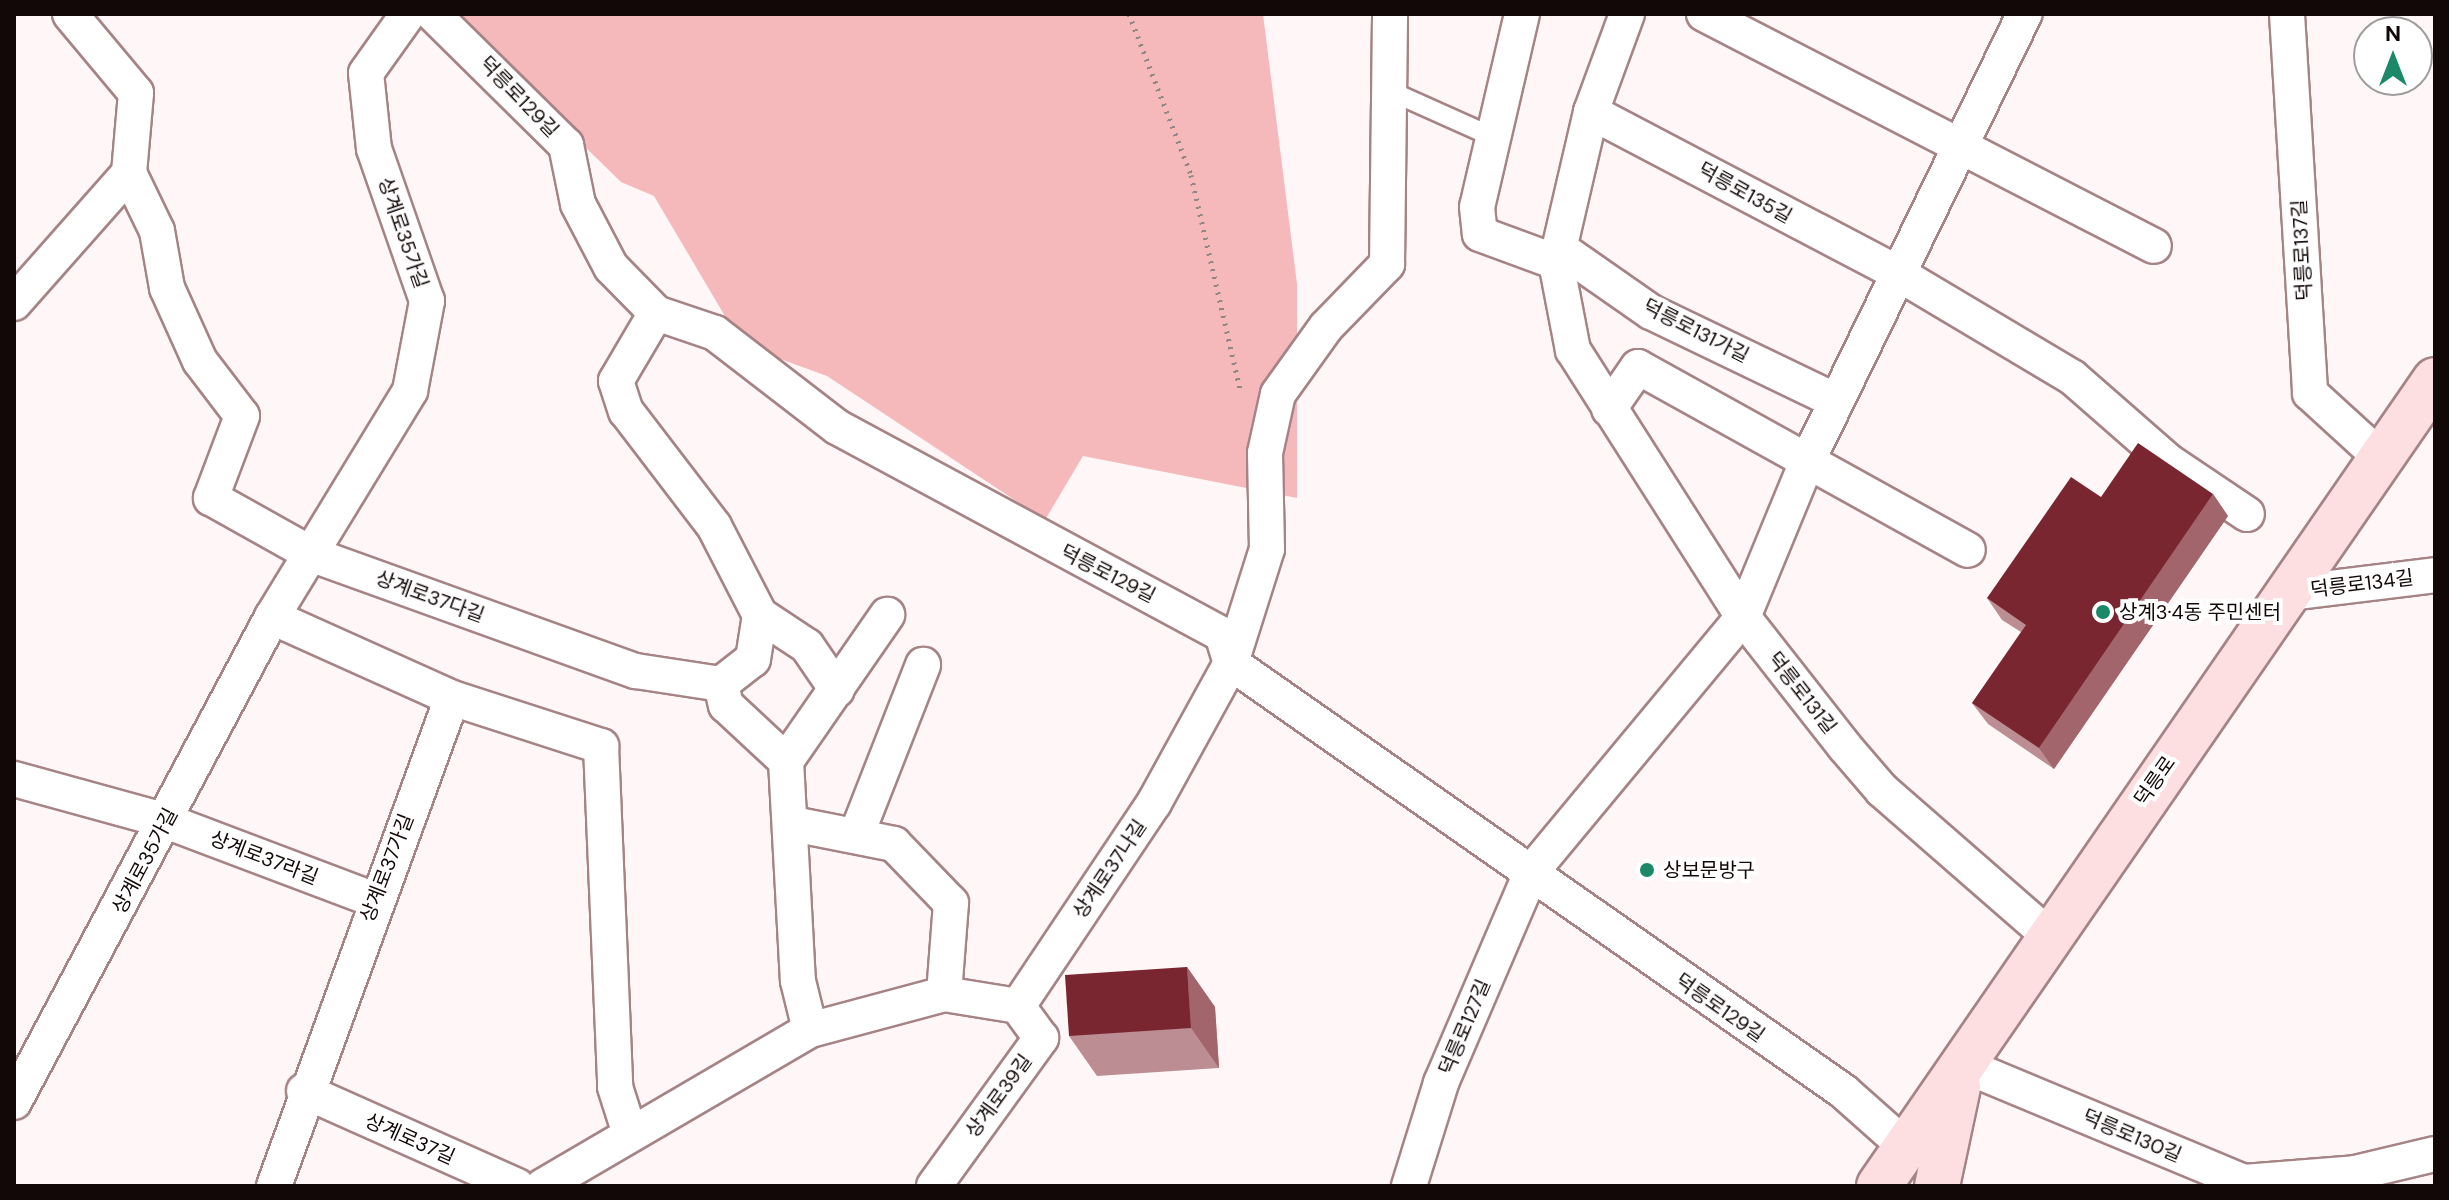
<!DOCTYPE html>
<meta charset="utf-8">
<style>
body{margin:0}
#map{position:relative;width:2449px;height:1200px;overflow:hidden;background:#fff7f7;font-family:"DM Sans","Noto Sans KR",sans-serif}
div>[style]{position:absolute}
.forest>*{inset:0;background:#f5b9bb}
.path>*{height:5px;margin-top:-2.5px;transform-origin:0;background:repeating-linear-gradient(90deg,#908686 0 2px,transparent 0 8px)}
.roads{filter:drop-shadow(2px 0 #a68485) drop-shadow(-2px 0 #a68485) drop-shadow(0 2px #a68485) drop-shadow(0 -2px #a68485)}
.service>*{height:18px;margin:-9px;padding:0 9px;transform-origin:9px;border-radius:9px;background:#fff}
.minor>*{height:34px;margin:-17px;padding:0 17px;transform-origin:17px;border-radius:17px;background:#fff}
.secondary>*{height:44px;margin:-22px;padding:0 22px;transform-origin:22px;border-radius:22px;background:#fddfe1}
.wall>*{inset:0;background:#bc8e94}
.shaded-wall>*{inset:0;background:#a2656c}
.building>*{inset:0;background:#7a2631}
.dots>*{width:22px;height:22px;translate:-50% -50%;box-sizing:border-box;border:4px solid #fff;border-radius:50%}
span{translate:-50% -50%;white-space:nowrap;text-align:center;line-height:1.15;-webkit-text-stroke:8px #fff;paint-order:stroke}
.street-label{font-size:20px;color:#130808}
.poi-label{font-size:20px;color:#130808}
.left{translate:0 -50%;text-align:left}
.frame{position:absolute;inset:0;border:16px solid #130808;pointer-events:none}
.north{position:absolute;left:2353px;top:16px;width:80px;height:80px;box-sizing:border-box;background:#fff;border:2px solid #a19c9c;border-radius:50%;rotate:0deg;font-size:22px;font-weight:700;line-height:32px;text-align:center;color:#130808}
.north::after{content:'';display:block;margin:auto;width:28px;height:36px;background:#1b8967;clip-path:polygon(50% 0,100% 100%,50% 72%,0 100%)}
</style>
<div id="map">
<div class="forest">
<div style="clip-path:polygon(449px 14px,1263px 14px,1297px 284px,1297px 498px,1083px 456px,1045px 520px,827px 376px,742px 345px,654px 196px,621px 182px)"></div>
</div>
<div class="path">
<div style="left:1129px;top:14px;width:173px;rotate:68.9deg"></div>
<div style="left:1191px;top:175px;width:220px;rotate:77.1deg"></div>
</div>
<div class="roads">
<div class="service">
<div style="left:1388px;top:90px;width:115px;rotate:24.1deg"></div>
</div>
<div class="minor">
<div style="left:70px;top:14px;width:103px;rotate:50.1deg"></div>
<div style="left:136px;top:93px;width:80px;rotate:95deg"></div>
<div style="left:129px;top:173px;width:64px;rotate:64.2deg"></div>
<div style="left:157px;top:231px;width:58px;rotate:80deg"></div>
<div style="left:167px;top:288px;width:80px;rotate:65.7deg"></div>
<div style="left:200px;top:361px;width:69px;rotate:52.6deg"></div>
<div style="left:242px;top:416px;width:88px;rotate:110.7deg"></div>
<div style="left:211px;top:498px;width:117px;rotate:29.2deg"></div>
<div style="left:313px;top:555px;width:343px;rotate:19.8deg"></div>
<div style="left:636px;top:671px;width:86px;rotate:8.7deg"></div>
<div style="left:721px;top:684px;width:22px;rotate:77deg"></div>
<div style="left:726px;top:705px;width:82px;rotate:43deg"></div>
<div style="left:786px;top:761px;width:220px;rotate:86.9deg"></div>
<div style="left:798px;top:981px;width:50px;rotate:76.2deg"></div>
<div style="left:433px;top:14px;width:187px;rotate:44.6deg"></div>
<div style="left:566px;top:145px;width:60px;rotate:78.5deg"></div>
<div style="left:578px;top:204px;width:71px;rotate:62.4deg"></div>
<div style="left:611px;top:267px;width:64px;rotate:45.6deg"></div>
<div style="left:656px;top:313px;width:62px;rotate:18.7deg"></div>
<div style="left:715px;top:333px;width:154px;rotate:37.6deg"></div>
<div style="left:837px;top:427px;width:437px;rotate:28.3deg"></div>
<div style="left:1222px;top:634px;width:30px;rotate:73deg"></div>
<div style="left:1231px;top:663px;width:747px;rotate:34.97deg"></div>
<div style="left:1843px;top:1091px;width:84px;rotate:41.6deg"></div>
<div style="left:1522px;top:14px;width:198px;rotate:103.1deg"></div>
<div style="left:1477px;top:207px;width:27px;rotate:84deg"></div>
<div style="left:1480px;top:234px;width:81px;rotate:20.2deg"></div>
<div style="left:1627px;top:14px;width:104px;rotate:110.2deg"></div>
<div style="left:1591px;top:112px;width:154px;rotate:103.1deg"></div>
<div style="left:1556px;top:262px;width:90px;rotate:79.1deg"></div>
<div style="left:1573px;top:350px;width:317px;rotate:57.5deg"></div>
<div style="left:1743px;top:617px;width:165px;rotate:51.9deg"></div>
<div style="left:1845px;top:747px;width:57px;rotate:49.3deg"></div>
<div style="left:1882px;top:790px;width:218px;rotate:41.1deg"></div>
<div style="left:1704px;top:14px;width:506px;rotate:27.27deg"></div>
<div style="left:2287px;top:14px;width:380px;rotate:86.5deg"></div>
<div style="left:2310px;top:393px;width:93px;rotate:42.4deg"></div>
<div style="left:1591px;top:112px;width:348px;rotate:27.7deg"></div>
<div style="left:1899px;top:274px;width:201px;rotate:30.8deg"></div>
<div style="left:2072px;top:377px;width:128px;rotate:41.2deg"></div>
<div style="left:2168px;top:461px;width:95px;rotate:33.9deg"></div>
<div style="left:1562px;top:250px;width:108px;rotate:34.9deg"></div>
<div style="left:1651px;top:312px;width:205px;rotate:25.7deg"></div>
<div style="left:14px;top:303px;width:174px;rotate:-48.5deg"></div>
<div style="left:656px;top:313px;width:79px;rotate:120.5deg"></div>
<div style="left:616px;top:381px;width:32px;rotate:72deg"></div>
<div style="left:626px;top:411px;width:145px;rotate:52.6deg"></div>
<div style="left:714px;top:526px;width:100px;rotate:62.7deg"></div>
<div style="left:760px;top:615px;width:45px;rotate:99deg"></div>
<div style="left:753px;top:659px;width:41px;rotate:142deg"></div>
<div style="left:1609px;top:409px;width:51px;rotate:-55.4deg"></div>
<div style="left:1638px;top:367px;width:377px;rotate:29deg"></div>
<div style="left:2289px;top:593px;width:147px;rotate:-7deg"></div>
<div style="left:760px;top:615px;width:56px;rotate:33.4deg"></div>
<div style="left:807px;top:646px;width:53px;rotate:55.7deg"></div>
<div style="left:272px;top:617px;width:197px;rotate:24.2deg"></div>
<div style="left:786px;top:761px;width:178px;rotate:-55.3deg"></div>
<div style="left:14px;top:779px;width:158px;rotate:15.4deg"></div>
<div style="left:166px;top:821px;width:223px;rotate:20.7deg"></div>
<div style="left:793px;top:824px;width:103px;rotate:11.2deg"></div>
<div style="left:894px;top:844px;width:82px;rotate:46deg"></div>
<div style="left:951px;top:903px;width:91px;rotate:94.4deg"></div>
<div style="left:856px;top:836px;width:184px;rotate:-68.6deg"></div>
<div style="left:1018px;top:1006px;width:244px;rotate:-56.2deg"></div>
<div style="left:1154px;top:803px;width:160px;rotate:-61.2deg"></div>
<div style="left:1231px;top:663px;width:120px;rotate:-72.5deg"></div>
<div style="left:1267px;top:549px;width:96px;rotate:-91.2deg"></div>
<div style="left:1265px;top:453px;width:60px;rotate:-77.6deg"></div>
<div style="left:1278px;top:394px;width:82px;rotate:-54.4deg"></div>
<div style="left:1326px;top:327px;width:88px;rotate:-45.9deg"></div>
<div style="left:1387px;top:264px;width:250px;rotate:-89.3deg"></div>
<div style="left:1963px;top:1065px;width:304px;rotate:22.6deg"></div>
<div style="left:2244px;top:1182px;width:111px;rotate:-4.6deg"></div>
<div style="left:2355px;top:1173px;width:82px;rotate:-13.4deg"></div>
<div style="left:304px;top:1091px;width:233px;rotate:24deg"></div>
<div style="left:14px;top:1102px;width:549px;rotate:-61.99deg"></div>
<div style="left:272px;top:617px;width:265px;rotate:-58.6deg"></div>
<div style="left:410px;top:391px;width:92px;rotate:-79.3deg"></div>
<div style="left:427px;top:301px;width:161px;rotate:-109.2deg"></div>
<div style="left:374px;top:149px;width:76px;rotate:-96deg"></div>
<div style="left:366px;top:73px;width:72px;rotate:-54.6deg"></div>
<div style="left:274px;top:1186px;width:519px;rotate:-69.96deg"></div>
<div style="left:452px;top:698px;width:157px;rotate:17.9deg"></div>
<div style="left:601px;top:746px;width:341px;rotate:87.6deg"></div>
<div style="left:615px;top:1087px;width:49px;rotate:72.3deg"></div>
<div style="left:543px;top:1186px;width:309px;rotate:-30.3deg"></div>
<div style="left:810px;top:1030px;width:139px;rotate:-15deg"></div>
<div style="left:944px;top:994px;width:75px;rotate:9.2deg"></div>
<div style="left:934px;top:1186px;width:183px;rotate:-54.1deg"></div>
<div style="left:1041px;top:1038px;width:39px;rotate:-126deg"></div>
<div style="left:1409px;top:1186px;width:108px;rotate:-72.7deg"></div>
<div style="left:1441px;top:1083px;width:231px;rotate:-66.8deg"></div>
<div style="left:1532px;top:871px;width:330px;rotate:-50.3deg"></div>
<div style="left:1743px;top:617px;width:168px;rotate:-67.6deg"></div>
<div style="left:1807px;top:462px;width:498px;rotate:-64.1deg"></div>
</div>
<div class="secondary">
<div style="left:1879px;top:1186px;width:979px;rotate:-55.4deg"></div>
<div style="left:1937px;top:1186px;width:101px;rotate:-78deg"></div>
</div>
</div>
<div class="wall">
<div style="clip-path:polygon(2213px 494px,2228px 516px,2054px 769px,1988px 724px,1972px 703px,2021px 632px,2002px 620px,1987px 598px,2101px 497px)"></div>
<div style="clip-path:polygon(1187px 967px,1215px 1007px,1219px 1068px,1097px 1076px,1069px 1036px)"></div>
</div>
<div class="shaded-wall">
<div style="clip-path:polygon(2213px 494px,2228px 516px,2054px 769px,2039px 748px)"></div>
<div style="clip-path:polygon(1187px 967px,1215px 1007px,1219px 1068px,1191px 1028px)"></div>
</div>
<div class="building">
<div style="clip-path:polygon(2138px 443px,2213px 494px,2039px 748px,1972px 703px,2026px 625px,1987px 598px,2071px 477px,2101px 497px)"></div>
<div style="clip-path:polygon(1187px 967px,1191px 1028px,1069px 1036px,1065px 975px)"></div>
</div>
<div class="dots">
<div style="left:2103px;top:612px;background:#1b8967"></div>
<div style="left:1647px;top:870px;background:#1b8967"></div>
</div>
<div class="street-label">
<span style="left:519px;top:97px;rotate:46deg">덕릉로129길</span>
<span style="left:1745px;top:193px;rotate:29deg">덕릉로135길</span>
<span style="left:403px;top:233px;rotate:71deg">상계로35가길</span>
<span style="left:2302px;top:250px;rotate:-93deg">덕릉로137길</span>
<span style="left:1696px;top:331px;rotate:27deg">덕릉로131가길</span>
<span style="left:1108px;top:574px;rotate:27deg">덕릉로129길</span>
<span style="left:2362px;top:584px;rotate:-7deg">덕릉로134길</span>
<span style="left:430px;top:597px;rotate:20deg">상계로37다길</span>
<span style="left:1802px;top:693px;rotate:52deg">덕릉로131길</span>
<span style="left:2155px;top:781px;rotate:-55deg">덕릉로</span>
<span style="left:264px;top:858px;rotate:21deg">상계로37라길</span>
<span style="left:145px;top:861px;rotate:-62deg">상계로35가길</span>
<span style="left:387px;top:868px;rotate:-69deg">상계로37가길</span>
<span style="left:1110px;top:869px;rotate:-56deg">상계로37나길</span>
<span style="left:1720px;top:1008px;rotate:35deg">덕릉로129길</span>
<span style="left:1465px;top:1027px;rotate:-67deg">덕릉로127길</span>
<span style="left:999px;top:1096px;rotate:-54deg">상계로39길</span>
<span style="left:2132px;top:1136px;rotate:23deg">덕릉로130길</span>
<span style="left:410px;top:1139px;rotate:24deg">상계로37길</span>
</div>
<div class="poi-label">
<span class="left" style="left:2119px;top:612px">상계3·4동 주민센터</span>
<span class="left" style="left:1663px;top:870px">상보문방구</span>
</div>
<div class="frame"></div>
<div class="north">N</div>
</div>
